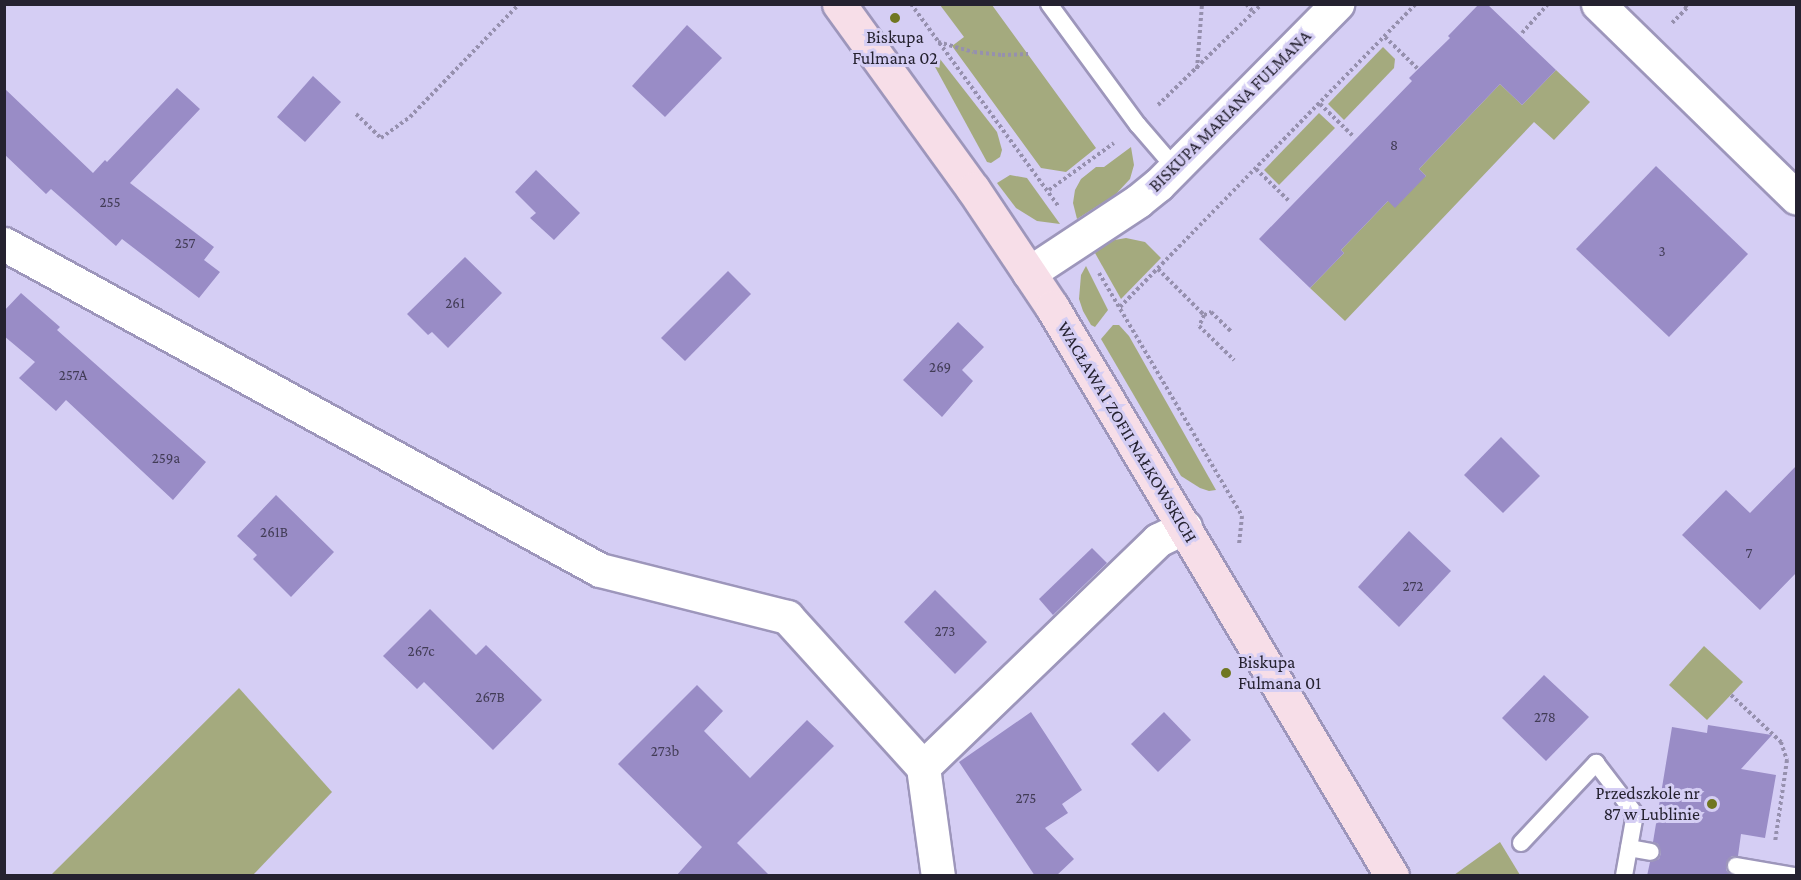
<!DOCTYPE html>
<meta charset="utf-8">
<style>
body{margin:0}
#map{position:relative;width:1801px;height:880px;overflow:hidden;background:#d5cef4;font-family:"Crimson Pro",serif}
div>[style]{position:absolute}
.green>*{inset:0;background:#a4aa7e}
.building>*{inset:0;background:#998cc6}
.path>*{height:4px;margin-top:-2px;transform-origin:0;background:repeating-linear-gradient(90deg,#9690ae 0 3px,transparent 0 6px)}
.roads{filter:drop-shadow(2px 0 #9d96bb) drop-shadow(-2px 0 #9d96bb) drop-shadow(0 2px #9d96bb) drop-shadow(0 -2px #9d96bb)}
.lane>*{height:16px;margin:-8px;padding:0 8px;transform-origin:8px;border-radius:8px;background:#fff}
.street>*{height:33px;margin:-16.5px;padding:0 16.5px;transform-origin:16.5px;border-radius:16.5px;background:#fff}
.secondary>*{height:33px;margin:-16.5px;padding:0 16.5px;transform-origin:16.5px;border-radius:16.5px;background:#f7dee8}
.dots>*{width:16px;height:16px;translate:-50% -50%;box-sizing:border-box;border:3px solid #d5cef4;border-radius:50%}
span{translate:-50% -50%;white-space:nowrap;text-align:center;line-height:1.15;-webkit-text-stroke:6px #d5cef4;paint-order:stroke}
.number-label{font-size:15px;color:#423c56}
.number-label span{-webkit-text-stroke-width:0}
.poi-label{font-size:18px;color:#252230}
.left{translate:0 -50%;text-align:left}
.right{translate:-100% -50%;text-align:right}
.street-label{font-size:18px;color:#252230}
.frame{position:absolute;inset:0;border:6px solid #252230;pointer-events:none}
</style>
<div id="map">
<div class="green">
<div style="clip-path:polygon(940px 5px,992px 5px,1096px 148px,1066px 172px,1041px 168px,952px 46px,964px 37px)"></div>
<div style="clip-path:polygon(1383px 47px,1395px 59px,1394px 68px,1344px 120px,1328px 104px)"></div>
<div style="clip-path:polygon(940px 59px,997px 132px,1002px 150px,1000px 157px,991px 163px,987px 162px,934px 65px)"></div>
<div style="clip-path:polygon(1556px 70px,1590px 102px,1554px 140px,1534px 122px,1345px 321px,1310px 288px,1344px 253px,1341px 250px,1388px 201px,1426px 176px,1419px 169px,1500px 84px,1522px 105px)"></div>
<div style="clip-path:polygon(1319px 113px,1335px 128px,1279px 185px,1264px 170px)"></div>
<div style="clip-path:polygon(1131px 147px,1134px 165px,1130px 179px,1115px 195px,1077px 219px,1073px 203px,1075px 190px,1081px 179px,1096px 167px,1104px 167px)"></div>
<div style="clip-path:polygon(1010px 175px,1027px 178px,1060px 224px,1037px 221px,1016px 208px,997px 183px)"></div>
<div style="clip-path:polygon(1126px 238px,1145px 242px,1161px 258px,1121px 299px,1095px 253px,1109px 241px)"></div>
<div style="clip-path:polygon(1086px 266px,1108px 310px,1095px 327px,1091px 325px,1083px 311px,1079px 299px,1081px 275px)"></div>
<div style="clip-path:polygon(1113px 325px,1119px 325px,1129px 336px,1216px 490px,1209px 491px,1200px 488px,1181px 476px,1101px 339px)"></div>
<div style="clip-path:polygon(1704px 646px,1743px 682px,1707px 720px,1669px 685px)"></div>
<div style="clip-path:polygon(239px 688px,332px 792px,253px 875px,51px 875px)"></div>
<div style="clip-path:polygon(1500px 842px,1520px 875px,1454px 875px)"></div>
</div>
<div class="building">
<div style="clip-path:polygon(1479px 4px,1487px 4px,1556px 70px,1522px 105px,1500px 84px,1419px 169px,1426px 176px,1395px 208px,1388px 201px,1341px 250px,1344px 253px,1310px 288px,1259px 239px,1412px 81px,1409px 78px,1450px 38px,1448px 36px)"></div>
<div style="clip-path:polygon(687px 25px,722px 58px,665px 117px,632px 86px)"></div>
<div style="clip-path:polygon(313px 76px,341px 102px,305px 142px,277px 117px)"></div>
<div style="clip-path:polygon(4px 88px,93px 173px,105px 160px,107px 162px,177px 88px,200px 109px,130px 183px,214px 247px,204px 260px,220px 272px,199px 298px,122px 239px,116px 246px,51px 189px,46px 194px,4px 154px)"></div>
<div style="clip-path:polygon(1656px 166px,1748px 254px,1669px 337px,1576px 249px)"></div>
<div style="clip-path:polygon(536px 170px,580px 213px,554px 240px,530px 218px,536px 213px,515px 192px)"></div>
<div style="clip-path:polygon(465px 257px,502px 293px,448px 348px,432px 332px,428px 335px,407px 314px)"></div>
<div style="clip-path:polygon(728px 271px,751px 294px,685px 361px,661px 338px)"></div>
<div style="clip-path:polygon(21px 293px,60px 327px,57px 330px,206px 462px,173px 500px,66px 400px,56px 411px,19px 378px,35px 362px,4px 336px,4px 311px)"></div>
<div style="clip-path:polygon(958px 322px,984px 347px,962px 370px,973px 381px,942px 417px,903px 380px)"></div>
<div style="clip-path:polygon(1501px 437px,1540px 476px,1503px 513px,1464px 475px)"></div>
<div style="clip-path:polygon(1797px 465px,1797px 572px,1760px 610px,1682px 535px,1726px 490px,1750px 513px)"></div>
<div style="clip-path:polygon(276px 495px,334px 552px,291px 597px,253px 559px,257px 555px,237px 536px)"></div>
<div style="clip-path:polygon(1409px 531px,1451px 571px,1399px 627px,1358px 587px)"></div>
<div style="clip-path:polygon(1092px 548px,1107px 563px,1053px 615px,1039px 599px)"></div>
<div style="clip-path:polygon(935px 590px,987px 642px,955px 674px,904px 622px)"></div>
<div style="clip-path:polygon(430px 609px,476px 655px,486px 645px,542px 700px,493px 750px,424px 682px,417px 689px,383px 656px)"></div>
<div style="clip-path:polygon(1544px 675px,1589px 717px,1546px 761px,1502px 718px)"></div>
<div style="clip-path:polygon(697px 685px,723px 711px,704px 731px,750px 778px,807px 720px,834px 746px,737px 843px,770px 876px,676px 876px,702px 847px,618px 764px)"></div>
<div style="clip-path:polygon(1031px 712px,1082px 790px,1062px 804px,1068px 813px,1045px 828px,1074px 859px,1056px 876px,1035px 876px,959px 762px)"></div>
<div style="clip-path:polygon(1164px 712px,1191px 740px,1158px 772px,1131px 744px)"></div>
<div style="clip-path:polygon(1708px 725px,1772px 735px,1741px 769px,1776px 775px,1765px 838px,1741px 834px,1738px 856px,1732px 856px,1726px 864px,1726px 870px,1732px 876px,1647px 876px,1650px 862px,1659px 859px,1661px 853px,1658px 844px,1653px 842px,1672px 727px,1707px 733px)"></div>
</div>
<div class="path">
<div style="left:911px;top:4px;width:251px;rotate:53.9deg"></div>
<div style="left:1246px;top:4px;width:12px;rotate:48deg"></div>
<div style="left:1672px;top:23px;width:21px;rotate:-45deg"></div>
<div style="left:1687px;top:8px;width:6px;rotate:-135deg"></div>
<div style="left:1522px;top:33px;width:39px;rotate:-48deg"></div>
<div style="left:1385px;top:37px;width:46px;rotate:44.1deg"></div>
<div style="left:938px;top:42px;width:37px;rotate:16deg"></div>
<div style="left:974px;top:52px;width:28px;rotate:6deg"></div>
<div style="left:1002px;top:55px;width:26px;rotate:-2deg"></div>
<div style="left:1197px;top:69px;width:65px;rotate:-85.6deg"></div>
<div style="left:1320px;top:104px;width:46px;rotate:44.1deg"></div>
<div style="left:1158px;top:105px;width:145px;rotate:-44.2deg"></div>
<div style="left:356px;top:114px;width:35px;rotate:44deg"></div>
<div style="left:381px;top:138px;width:36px;rotate:-36deg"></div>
<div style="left:410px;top:117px;width:157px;rotate:-46deg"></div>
<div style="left:1256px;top:169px;width:47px;rotate:44.1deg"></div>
<div style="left:1049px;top:190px;width:80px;rotate:-35.9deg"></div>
<div style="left:1158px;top:269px;width:65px;rotate:45deg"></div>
<div style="left:1204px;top:315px;width:12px;rotate:114deg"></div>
<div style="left:1199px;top:326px;width:49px;rotate:44.2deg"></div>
<div style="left:1099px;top:273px;width:282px;rotate:59.5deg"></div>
<div style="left:1242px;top:516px;width:28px;rotate:96deg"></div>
<div style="left:1120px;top:307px;width:424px;rotate:-45.7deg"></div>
<div style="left:1204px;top:315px;width:8px;rotate:-23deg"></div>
<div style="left:1211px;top:312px;width:28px;rotate:44deg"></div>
<div style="left:1731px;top:695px;width:69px;rotate:43.2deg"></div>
<div style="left:1781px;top:742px;width:19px;rotate:72deg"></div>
<div style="left:1787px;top:760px;width:83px;rotate:98.3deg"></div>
</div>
<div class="roads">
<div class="lane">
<div style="left:1049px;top:4px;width:150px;rotate:53.7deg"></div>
<div style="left:1138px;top:125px;width:58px;rotate:49.2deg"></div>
<div style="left:1521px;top:843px;width:110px;rotate:-46.8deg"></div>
<div style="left:1596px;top:763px;width:64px;rotate:52.6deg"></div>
<div style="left:1635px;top:814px;width:63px;rotate:100.1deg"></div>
<div style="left:1629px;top:848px;width:22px;rotate:10deg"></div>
<div style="left:1736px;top:866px;width:59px;rotate:9.8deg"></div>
</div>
<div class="street">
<div style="left:1598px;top:4px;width:277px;rotate:44.3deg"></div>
<div style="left:4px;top:244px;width:679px;rotate:28.68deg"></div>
<div style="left:600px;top:570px;width:193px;rotate:14.1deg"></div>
<div style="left:787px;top:617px;width:202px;rotate:47.8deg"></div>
<div style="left:923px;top:767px;width:110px;rotate:82.2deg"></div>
<div style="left:1029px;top:273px;width:131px;rotate:-33.4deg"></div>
<div style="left:1138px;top:201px;width:26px;rotate:-39deg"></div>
<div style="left:1158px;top:185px;width:255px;rotate:-45.3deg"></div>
<div style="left:923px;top:767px;width:327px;rotate:-44deg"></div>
<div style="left:1158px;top:540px;width:30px;rotate:-26deg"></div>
</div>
<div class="secondary">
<div style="left:839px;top:4px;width:228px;rotate:54.1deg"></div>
<div style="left:973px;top:189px;width:142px;rotate:56.2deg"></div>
<div style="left:1052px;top:307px;width:663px;rotate:59.14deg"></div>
</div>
</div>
<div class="dots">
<div style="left:895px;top:18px;background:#707721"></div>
<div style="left:1226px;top:673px;background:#707721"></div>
<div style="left:1712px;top:804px;background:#707721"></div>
</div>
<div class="number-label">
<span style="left:1394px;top:146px">8</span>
<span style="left:110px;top:203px">255</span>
<span style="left:185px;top:244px">257</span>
<span style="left:1662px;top:252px">3</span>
<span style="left:455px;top:304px">261</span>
<span style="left:940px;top:368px">269</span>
<span style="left:73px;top:376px">257A</span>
<span style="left:166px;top:459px">259a</span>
<span style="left:274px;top:533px">261B</span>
<span style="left:1749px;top:554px">7</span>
<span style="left:1413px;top:587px">272</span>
<span style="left:945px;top:632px">273</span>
<span style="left:421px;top:652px">267c</span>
<span style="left:490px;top:698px">267B</span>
<span style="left:1545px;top:718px">278</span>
<span style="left:665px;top:752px">273b</span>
<span style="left:1026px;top:799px">275</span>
</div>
<div class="poi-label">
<span style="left:895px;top:48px">Biskupa<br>Fulmana 02</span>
<span class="left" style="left:1238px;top:673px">Biskupa<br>Fulmana 01</span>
<span class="right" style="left:1700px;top:804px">Przedszkole nr<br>87 w Lublinie</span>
</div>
<div class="street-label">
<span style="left:1230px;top:111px;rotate:-45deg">BISKUPA MARIANA FULMANA</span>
<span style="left:1127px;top:432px;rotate:59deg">WACŁAWA I ZOFII NAŁKOWSKICH</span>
</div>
<div class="frame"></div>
</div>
